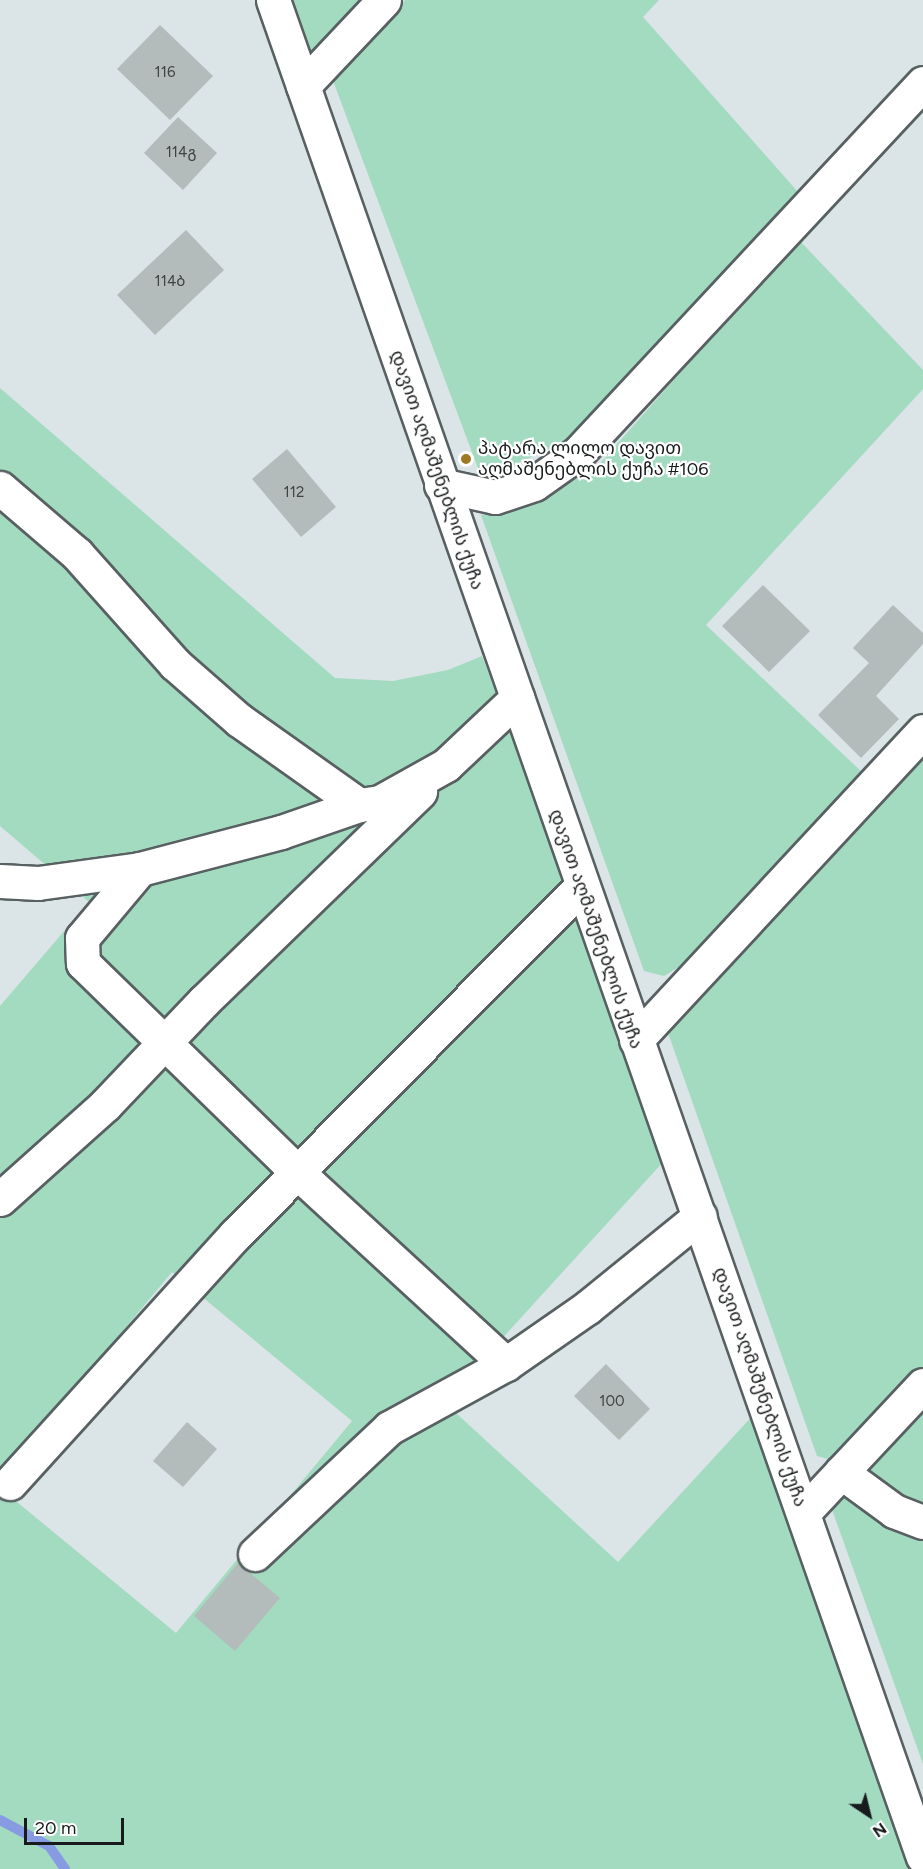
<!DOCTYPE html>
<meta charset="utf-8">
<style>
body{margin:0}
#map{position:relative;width:923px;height:1869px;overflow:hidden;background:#dbe4e6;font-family:Figtree,"Noto Sans Georgian",sans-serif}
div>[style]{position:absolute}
.green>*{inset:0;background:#a2dbc0}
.stream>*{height:10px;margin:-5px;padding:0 5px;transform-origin:5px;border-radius:5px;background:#879be2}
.building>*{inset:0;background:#b3bcbb}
.roads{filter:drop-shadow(2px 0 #586062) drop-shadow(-2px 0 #586062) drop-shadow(0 2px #586062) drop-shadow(0 -2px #586062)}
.minor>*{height:33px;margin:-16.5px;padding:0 16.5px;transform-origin:16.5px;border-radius:16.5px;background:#fff}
.dots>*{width:16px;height:16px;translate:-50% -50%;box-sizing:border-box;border:3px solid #fff;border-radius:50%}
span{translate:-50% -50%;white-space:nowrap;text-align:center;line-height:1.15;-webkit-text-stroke:4.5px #fff;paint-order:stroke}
.number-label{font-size:15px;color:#3f4344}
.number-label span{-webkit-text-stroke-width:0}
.poi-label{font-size:18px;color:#181b1c}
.left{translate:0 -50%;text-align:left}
.street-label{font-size:18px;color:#181b1c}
.north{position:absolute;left:839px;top:1785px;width:60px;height:60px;-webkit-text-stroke:4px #fff;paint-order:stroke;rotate:145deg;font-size:16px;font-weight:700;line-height:24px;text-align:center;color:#181b1c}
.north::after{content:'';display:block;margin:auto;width:21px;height:27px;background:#181b1c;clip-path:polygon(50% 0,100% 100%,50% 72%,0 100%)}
.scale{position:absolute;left:24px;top:1818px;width:100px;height:27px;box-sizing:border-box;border:3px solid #181b1c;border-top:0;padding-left:8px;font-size:18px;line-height:21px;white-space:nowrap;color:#181b1c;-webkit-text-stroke:4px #fff;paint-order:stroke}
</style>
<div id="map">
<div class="green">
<div style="clip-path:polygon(292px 0,371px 0,314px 61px)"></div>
<div style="clip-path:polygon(405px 0,659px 0,643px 17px,798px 192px,576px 437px,482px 479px,332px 78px)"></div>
<div style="clip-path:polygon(798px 239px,923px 370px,923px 389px,706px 625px,863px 773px,687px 962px,664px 976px,644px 971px,481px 515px,544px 497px,596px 468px)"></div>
<div style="clip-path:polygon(0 388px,335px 678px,393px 681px,448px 670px,482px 656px,549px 831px,664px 1161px,444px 1402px,618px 1562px,756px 1412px,913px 1869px,0 1869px,0 1488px,176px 1633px,352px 1421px,172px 1272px,0 1478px,0 1006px,89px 902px,0 826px)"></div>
<div style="clip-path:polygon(923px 750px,923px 1368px,840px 1456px,828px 1459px,817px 1456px,667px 1030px)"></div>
<div style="clip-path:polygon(923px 1404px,923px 1764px,830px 1504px)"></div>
</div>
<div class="stream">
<div style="left:0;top:1820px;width:55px;rotate:28deg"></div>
<div style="left:49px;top:1846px;width:28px;rotate:55deg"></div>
</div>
<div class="building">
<div style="clip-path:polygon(160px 25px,213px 76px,170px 120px,117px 69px)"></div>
<div style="clip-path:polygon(178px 117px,217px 153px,183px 190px,144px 153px)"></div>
<div style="clip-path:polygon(186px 230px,224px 270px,155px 335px,117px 295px)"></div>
<div style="clip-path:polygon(287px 449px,336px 507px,301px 537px,252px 479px)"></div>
<div style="clip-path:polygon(763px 585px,810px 631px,769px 672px,722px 626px)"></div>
<div style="clip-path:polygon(893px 605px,923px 633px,923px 644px,876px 696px,899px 719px,861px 758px,818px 715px,869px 663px,853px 648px)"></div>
<div style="clip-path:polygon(606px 1364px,650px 1409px,619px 1440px,574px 1396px)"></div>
<div style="clip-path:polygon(187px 1422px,217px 1449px,183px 1487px,153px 1461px)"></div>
<div style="clip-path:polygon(238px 1563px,280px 1598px,235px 1651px,194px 1616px)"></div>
</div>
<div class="roads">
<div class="minor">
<div style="left:273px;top:0;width:1967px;rotate:70.71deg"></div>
<div style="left:303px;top:86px;width:118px;rotate:-46.7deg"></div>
<div style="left:441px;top:485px;width:55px;rotate:12.5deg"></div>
<div style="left:495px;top:497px;width:41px;rotate:-18.4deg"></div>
<div style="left:534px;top:484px;width:54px;rotate:-35.2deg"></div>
<div style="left:578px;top:453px;width:506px;rotate:-47deg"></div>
<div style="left:0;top:488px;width:101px;rotate:40.6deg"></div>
<div style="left:77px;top:554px;width:147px;rotate:48.3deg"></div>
<div style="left:175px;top:664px;width:85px;rotate:41.2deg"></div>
<div style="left:239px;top:720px;width:147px;rotate:35.3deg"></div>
<div style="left:359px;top:805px;width:21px;rotate:-8deg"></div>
<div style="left:380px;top:802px;width:76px;rotate:-29.3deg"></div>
<div style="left:446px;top:765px;width:98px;rotate:-43.3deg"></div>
<div style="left:140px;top:869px;width:90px;rotate:130deg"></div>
<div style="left:82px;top:938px;width:25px;rotate:88deg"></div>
<div style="left:83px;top:963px;width:299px;rotate:44.3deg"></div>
<div style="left:297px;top:1172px;width:284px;rotate:42.6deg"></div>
<div style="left:0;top:881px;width:38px;rotate:3deg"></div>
<div style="left:38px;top:883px;width:103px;rotate:-7.8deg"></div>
<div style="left:140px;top:869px;width:146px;rotate:-14.7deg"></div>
<div style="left:281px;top:832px;width:83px;rotate:-19.1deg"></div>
<div style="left:636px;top:1040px;width:422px;rotate:-47.1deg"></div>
<div style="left:0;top:1199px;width:141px;rotate:-41.8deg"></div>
<div style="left:105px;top:1105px;width:144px;rotate:-46.4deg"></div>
<div style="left:204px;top:1001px;width:301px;rotate:-44.1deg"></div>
<div style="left:841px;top:1472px;width:66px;rotate:36.3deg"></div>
<div style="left:894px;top:1511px;width:31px;rotate:21deg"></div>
<div style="left:10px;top:1483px;width:335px;rotate:-47.8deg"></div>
<div style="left:235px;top:1235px;width:491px;rotate:-45.2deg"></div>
<div style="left:804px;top:1512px;width:174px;rotate:-46.9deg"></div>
<div style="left:255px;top:1554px;width:184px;rotate:-43.2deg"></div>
<div style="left:389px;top:1428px;width:133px;rotate:-28.7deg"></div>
<div style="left:506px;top:1364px;width:100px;rotate:-34.8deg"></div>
<div style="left:588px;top:1307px;width:144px;rotate:-39.1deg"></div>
</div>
</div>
<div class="dots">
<div style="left:466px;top:459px;background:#9f7a26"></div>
</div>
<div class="number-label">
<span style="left:165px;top:73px">116</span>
<span style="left:181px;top:153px">114გ</span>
<span style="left:170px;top:282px">114ბ</span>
<span style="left:294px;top:493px">112</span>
<span style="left:612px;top:1402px">100</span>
</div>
<div class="poi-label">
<span class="left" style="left:478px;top:459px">პატარა ლილო დავით<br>აღმაშენებლის ქუჩა #106</span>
</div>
<div class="street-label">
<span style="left:437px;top:470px;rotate:71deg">დავით აღმაშენებლის ქუჩა</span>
<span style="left:596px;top:929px;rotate:71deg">დავით აღმაშენებლის ქუჩა</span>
<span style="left:760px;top:1387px;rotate:71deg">დავით აღმაშენებლის ქუჩა</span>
</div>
<div class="north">N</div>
<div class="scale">20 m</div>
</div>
